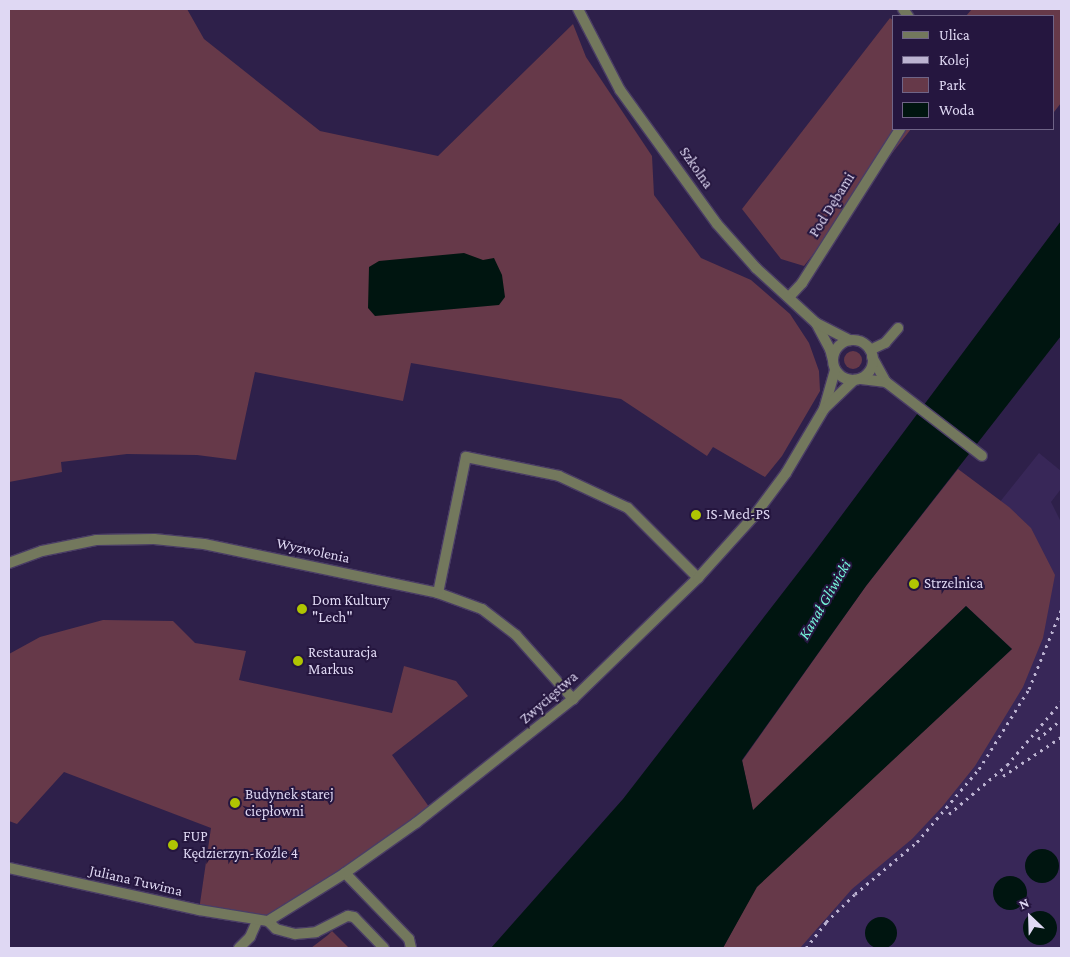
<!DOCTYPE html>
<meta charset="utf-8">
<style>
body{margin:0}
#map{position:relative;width:1070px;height:957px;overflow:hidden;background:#2e204a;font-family:"Crimson Pro",serif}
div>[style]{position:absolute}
.built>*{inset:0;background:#382758}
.green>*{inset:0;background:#663949}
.round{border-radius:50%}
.water>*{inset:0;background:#001510}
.roads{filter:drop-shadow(1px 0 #4a3d65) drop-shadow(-1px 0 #4a3d65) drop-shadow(0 1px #4a3d65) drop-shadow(0 -1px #4a3d65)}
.minor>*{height:10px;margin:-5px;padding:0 5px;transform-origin:5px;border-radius:5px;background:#73785d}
.tertiary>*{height:10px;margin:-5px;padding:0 5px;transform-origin:5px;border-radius:5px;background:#73785d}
.tertiary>.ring{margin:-5px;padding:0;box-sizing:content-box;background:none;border:10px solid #73785d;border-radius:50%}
.rail>*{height:3px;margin-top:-1.5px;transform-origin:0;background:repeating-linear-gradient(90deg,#bcb3d1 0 2.5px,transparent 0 7.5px)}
.dots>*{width:14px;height:14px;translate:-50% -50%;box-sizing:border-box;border:2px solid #25163f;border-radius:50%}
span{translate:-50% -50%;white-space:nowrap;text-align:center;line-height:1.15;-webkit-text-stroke:4px #25163f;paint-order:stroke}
.street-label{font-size:15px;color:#dfd8f3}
.poi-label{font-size:15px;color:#dfd8f3}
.left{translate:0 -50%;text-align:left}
.water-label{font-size:16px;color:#74f3d8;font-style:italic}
.frame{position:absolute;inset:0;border:10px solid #dfd8f3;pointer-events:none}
.legend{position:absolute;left:892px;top:15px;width:162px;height:115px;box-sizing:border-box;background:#25163f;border:1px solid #6f6487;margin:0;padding:6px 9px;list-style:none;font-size:15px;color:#dfd8f3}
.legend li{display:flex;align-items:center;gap:10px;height:25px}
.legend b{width:25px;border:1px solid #6f6487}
.north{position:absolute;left:1005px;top:892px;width:50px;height:50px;-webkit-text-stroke:4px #25163f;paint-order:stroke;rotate:336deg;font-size:14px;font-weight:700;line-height:20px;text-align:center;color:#dfd8f3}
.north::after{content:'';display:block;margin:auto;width:18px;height:22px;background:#dfd8f3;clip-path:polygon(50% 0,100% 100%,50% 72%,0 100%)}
</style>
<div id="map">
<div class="built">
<div style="clip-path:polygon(1039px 453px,1061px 471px,1061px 489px,1051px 502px,1061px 522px,1061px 948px,785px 948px,999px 503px)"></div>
</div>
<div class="green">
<div style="clip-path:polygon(9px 9px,187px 9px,204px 39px,320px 131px,438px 156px,573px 24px,586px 57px,652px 156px,654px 195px,701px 258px,751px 280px,790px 314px,809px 343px,819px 371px,820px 391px,782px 456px,765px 477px,713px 447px,707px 456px,621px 399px,411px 363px,403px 401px,255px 372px,236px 460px,197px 455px,127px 454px,61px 462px,62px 472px,9px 482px)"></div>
<div style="clip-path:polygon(972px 9px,1061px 9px,1061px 103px,1054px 112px,1054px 16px,966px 16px)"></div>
<div style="clip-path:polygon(890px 18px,894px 21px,894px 129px,911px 129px,804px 266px,781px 259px,742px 209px)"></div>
<div class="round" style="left:844px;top:351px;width:18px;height:18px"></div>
<div style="clip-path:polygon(958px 469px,1009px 507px,1031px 528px,1055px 575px,1043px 638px,1023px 687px,975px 766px,942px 807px,912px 839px,852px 889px,800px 948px,723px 948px,756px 887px,1012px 649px,966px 606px,753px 811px,742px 761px,866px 586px)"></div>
<div style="clip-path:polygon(103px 620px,173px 621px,195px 643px,246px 651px,239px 680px,392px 713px,404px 666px,456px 681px,468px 696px,392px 755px,432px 811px,268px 921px,199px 910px,211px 828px,64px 772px,17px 824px,9px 821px,9px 654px,40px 637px)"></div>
<div style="clip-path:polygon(332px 931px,349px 948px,311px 948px,328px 935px)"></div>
</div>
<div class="water">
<div style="clip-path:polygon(1061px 221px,1061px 336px,866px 586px,742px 760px,753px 810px,966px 606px,1012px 649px,757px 887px,723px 948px,491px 948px,623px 799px,815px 551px)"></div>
<div style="clip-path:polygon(464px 253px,483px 260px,494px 258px,502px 275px,505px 297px,499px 305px,375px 316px,368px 308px,369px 267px,379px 261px)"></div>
<div class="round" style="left:1025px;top:849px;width:34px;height:34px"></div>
<div class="round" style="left:993px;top:876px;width:34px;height:34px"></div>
<div class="round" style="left:1023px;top:911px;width:34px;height:34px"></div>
<div class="round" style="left:865px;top:917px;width:32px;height:32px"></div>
</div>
<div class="roads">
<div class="minor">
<div style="left:903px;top:9px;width:9px;rotate:54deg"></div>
<div style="left:790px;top:296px;width:18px;rotate:-47deg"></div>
<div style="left:802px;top:283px;width:183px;rotate:-57.5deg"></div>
<div style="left:870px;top:350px;width:17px;rotate:-25deg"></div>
<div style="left:885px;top:343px;width:20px;rotate:-49deg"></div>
<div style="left:872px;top:357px;width:29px;rotate:61deg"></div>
<div style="left:886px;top:382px;width:121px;rotate:37.6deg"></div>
<div style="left:861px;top:379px;width:25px;rotate:7deg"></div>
<div style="left:9px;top:563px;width:35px;rotate:-20deg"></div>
<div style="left:42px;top:551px;width:55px;rotate:-11.5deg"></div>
<div style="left:96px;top:540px;width:58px;rotate:-1deg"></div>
<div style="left:154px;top:539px;width:50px;rotate:5.7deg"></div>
<div style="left:204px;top:544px;width:239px;rotate:11.8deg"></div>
<div style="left:438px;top:593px;width:47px;rotate:20deg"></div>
<div style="left:482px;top:609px;width:43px;rotate:37.4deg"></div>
<div style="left:516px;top:635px;width:86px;rotate:48.3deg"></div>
<div style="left:438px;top:593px;width:139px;rotate:-78.4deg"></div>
<div style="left:466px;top:457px;width:95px;rotate:11.5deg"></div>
<div style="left:559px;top:476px;width:76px;rotate:24.9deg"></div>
<div style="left:628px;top:508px;width:99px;rotate:45deg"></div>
<div style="left:345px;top:873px;width:92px;rotate:45.9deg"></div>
<div style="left:409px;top:939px;width:9px;rotate:77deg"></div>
<div style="left:268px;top:921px;width:11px;rotate:45deg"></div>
<div style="left:276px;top:929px;width:20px;rotate:15deg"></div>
<div style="left:295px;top:934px;width:21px;rotate:-5deg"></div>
<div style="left:316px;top:932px;width:36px;rotate:-27deg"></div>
<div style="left:348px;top:916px;width:6px;rotate:9deg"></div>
<div style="left:354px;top:917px;width:43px;rotate:45.9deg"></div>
<div style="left:239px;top:948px;width:16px;rotate:-45deg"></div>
<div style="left:250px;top:937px;width:17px;rotate:-66deg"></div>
</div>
<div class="tertiary">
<div style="left:578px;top:9px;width:91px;rotate:62.6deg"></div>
<div style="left:620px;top:90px;width:165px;rotate:54.1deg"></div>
<div style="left:717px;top:224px;width:59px;rotate:48.4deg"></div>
<div style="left:756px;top:268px;width:81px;rotate:42.5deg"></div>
<div style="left:816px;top:323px;width:30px;rotate:62deg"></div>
<div style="left:830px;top:349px;width:11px;rotate:75deg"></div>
<div style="left:816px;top:323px;width:38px;rotate:27deg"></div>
<div class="ring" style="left:833px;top:340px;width:30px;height:30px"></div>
<div style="left:824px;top:409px;width:41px;rotate:-74.2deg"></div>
<div style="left:9px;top:868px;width:195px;rotate:12.5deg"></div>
<div style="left:199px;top:910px;width:70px;rotate:9.1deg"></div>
<div style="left:268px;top:921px;width:91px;rotate:-31.9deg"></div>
<div style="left:345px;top:873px;width:87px;rotate:-35.2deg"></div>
<div style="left:416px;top:823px;width:200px;rotate:-38.3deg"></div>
<div style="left:573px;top:699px;width:174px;rotate:-44.1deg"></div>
<div style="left:698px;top:578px;width:84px;rotate:-47.9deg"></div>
<div style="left:754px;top:516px;width:54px;rotate:-53.3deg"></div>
<div style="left:786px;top:473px;width:74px;rotate:-59.3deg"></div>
<div style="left:824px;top:409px;width:42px;rotate:-44deg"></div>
</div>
</div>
<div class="rail">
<div style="left:1038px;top:739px;width:30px;rotate:-40deg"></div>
<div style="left:1003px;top:776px;width:70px;rotate:-33.9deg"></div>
<div style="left:949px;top:814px;width:76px;rotate:-40.2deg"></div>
<div style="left:1007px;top:765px;width:83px;rotate:-49.4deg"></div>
<div style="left:806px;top:948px;width:33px;rotate:-52deg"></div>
<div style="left:826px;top:922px;width:40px;rotate:-44deg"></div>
<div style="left:855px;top:894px;width:81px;rotate:-40deg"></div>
<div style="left:917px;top:842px;width:96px;rotate:-49.7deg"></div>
<div style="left:979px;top:769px;width:94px;rotate:-58deg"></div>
<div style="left:1029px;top:689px;width:85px;rotate:-67.9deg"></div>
</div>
<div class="dots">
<div style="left:696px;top:515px;background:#b0c502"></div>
<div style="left:914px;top:584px;background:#b0c502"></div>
<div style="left:302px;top:609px;background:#b0c502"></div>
<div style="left:298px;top:661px;background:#b0c502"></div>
<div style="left:235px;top:803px;background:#b0c502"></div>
<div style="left:173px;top:845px;background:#b0c502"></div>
</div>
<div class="street-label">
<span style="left:696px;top:168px;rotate:55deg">Szkolna</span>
<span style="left:832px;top:205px;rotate:-58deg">Pod Dębami</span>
<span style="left:313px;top:551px;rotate:12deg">Wyzwolenia</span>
<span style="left:549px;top:698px;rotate:-41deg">Zwycięstwa</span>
<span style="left:136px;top:881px;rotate:13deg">Juliana Tuwima</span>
</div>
<div class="poi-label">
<span class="left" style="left:706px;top:515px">IS-Med-PS</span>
<span class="left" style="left:924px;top:584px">Strzelnica</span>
<span class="left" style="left:312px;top:609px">Dom Kultury<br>"Lech"</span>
<span class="left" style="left:308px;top:661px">Restauracja<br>Markus</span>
<span class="left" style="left:245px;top:803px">Budynek starej<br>ciepłowni</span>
<span class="left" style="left:183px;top:845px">FUP<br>Kędzierzyn-Koźle 4</span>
</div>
<div class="water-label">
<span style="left:825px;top:600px;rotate:-60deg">Kanał Gliwicki</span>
</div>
<div class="frame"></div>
<ul class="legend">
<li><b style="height:6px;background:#73785d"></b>Ulica</li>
<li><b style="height:6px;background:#bcb3d1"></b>Kolej</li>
<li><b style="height:14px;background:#663949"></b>Park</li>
<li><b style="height:14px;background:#001510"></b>Woda</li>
</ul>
<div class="north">N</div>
</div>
